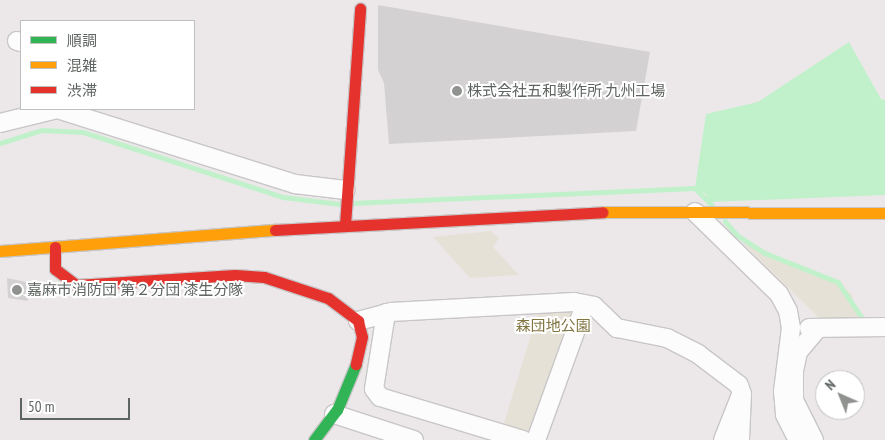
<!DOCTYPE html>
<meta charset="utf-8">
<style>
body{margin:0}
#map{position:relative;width:885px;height:440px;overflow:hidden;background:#ece8ea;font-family:"PT Sans Narrow","Noto Sans JP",sans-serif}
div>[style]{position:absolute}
.green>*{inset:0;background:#e6e1d6}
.water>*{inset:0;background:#c1f1ca}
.stream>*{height:4.5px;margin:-2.25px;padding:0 2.25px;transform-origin:2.25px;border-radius:2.25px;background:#c1f1ca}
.building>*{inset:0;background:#d4d1d2}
.roads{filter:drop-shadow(1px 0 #c8c6c7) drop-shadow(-1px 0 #c8c6c7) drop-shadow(0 1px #c8c6c7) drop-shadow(0 -1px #c8c6c7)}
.street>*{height:18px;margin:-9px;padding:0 9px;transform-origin:9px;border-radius:9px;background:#fcfcfc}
.fast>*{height:11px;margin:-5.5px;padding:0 5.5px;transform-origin:5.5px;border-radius:5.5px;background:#30b455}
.slow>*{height:11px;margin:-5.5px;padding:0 5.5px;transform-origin:5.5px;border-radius:5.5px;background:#ff9f0a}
.jam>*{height:11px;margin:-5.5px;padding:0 5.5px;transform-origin:5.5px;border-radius:5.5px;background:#e5322d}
.dots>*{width:14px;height:14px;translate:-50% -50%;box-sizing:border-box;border:2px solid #fff;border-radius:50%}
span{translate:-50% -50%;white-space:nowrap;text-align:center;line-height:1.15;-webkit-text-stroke:4px #fff;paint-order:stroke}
.poi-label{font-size:15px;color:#5e6460}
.left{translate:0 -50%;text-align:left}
.park-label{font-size:15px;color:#817540}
.legend{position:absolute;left:20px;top:20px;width:175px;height:90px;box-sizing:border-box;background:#fff;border:1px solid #bfc1bf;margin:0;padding:6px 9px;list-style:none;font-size:15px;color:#5e6460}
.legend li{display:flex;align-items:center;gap:10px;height:25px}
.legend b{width:25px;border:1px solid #bfc1bf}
.north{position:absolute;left:815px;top:370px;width:50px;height:50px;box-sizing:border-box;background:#fff;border:1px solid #bfc1bf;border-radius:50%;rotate:316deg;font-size:14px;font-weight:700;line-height:20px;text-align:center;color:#5e6460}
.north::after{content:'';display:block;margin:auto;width:18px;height:22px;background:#909290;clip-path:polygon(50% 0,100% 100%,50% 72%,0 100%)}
.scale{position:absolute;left:20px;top:398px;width:110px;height:22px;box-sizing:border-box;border:2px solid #5e6460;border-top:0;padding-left:6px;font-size:15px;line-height:18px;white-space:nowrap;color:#5e6460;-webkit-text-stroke:4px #fff;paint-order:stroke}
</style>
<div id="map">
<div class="green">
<div style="clip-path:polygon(729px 229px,788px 264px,838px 282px,852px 295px,859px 320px,830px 322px,817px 316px)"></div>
<div style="clip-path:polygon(491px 231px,499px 238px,493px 247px,519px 275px,470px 278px,433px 237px)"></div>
<div style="clip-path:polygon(571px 305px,577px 316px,533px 431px,503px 426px,540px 306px)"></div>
</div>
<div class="water">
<div style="clip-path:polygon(849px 42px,881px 99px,885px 100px,885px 195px,710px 202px,706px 194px,695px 188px,706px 114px,758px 102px)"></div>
</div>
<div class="stream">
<div style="left:0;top:143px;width:44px;rotate:-17.2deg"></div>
<div style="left:42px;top:130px;width:41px;rotate:2.8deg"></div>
<div style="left:83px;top:132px;width:210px;rotate:18deg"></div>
<div style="left:283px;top:197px;width:57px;rotate:7deg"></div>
<div style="left:352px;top:203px;width:343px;rotate:-2.5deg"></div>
<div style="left:695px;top:188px;width:24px;rotate:45deg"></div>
<div style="left:725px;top:221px;width:18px;rotate:49deg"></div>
<div style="left:737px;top:235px;width:33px;rotate:33deg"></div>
<div style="left:765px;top:253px;width:79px;rotate:21.7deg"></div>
<div style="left:838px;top:282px;width:48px;rotate:56deg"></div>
</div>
<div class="building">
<div style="clip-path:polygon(378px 5px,650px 52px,636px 131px,389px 144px,384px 83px,378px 70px)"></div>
<div style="clip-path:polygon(7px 278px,26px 282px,28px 301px,8px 298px)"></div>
</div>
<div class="roads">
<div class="street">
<div style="left:17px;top:41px;width:4px;rotate:14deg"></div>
<div style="left:0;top:123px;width:59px;rotate:-13.8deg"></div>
<div style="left:57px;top:109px;width:250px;rotate:17.5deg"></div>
<div style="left:295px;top:184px;width:51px;rotate:6.7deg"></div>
<div style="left:695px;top:212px;width:117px;rotate:44.3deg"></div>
<div style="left:779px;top:294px;width:19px;rotate:62deg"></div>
<div style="left:788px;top:311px;width:17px;rotate:80deg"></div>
<div style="left:791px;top:328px;width:64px;rotate:97.2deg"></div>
<div style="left:783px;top:391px;width:24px;rotate:85deg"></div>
<div style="left:785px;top:415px;width:28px;rotate:63deg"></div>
<div style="left:386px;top:313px;width:77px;rotate:99deg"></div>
<div style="left:374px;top:389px;width:10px;rotate:53deg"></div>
<div style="left:380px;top:397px;width:149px;rotate:16.7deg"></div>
<div style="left:358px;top:321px;width:34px;rotate:-15deg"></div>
<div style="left:391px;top:312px;width:183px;rotate:-3.1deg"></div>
<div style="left:574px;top:302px;width:20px;rotate:11deg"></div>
<div style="left:594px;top:306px;width:32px;rotate:44deg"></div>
<div style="left:617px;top:328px;width:51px;rotate:11.3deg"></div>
<div style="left:667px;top:338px;width:35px;rotate:27deg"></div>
<div style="left:698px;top:354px;width:51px;rotate:37.1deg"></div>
<div style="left:739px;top:385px;width:9px;rotate:72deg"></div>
<div style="left:742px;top:394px;width:46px;rotate:92.5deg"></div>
<div style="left:809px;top:328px;width:76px;rotate:-0.8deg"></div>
<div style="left:334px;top:414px;width:84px;rotate:18deg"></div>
<div style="left:536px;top:440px;width:144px;rotate:-70.1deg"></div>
<div style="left:723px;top:440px;width:46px;rotate:-68.4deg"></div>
<div style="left:814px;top:440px;width:45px;rotate:-116.6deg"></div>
<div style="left:794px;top:400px;width:29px;rotate:-90deg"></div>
<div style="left:794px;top:371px;width:19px;rotate:-78deg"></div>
<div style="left:798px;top:352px;width:31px;rotate:-50deg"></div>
</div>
<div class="fast">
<div style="left:314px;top:440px;width:38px;rotate:-53deg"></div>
<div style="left:337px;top:410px;width:50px;rotate:-67.6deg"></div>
</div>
<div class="slow">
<div style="left:603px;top:212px;width:282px;rotate:0.2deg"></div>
<div style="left:0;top:251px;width:276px;rotate:-4.4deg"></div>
</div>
<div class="jam">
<div style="left:345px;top:225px;width:217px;rotate:-86deg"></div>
<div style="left:275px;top:230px;width:328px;rotate:-3.1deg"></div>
<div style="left:55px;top:247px;width:22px;rotate:90deg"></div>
<div style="left:55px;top:269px;width:26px;rotate:37deg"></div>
<div style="left:76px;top:285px;width:159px;rotate:-3.6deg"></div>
<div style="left:235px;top:275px;width:29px;rotate:4deg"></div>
<div style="left:264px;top:277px;width:67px;rotate:18.2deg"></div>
<div style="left:328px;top:298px;width:38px;rotate:37deg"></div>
<div style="left:358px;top:321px;width:16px;rotate:76deg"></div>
<div style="left:362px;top:337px;width:28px;rotate:103deg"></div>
</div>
</div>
<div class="dots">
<div style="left:457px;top:91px;background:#909290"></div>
<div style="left:17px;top:290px;background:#909290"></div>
</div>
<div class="poi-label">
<span class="left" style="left:467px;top:91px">株式会社五和製作所 九州工場</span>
<span class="left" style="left:27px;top:290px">嘉麻市消防団 第２分団 漆生分隊</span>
</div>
<div class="park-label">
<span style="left:553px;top:326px">森団地公園</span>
</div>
<ul class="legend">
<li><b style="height:6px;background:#30b455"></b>順調</li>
<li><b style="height:6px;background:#ff9f0a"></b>混雑</li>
<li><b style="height:6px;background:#e5322d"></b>渋滞</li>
</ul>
<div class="north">N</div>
<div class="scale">50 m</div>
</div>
